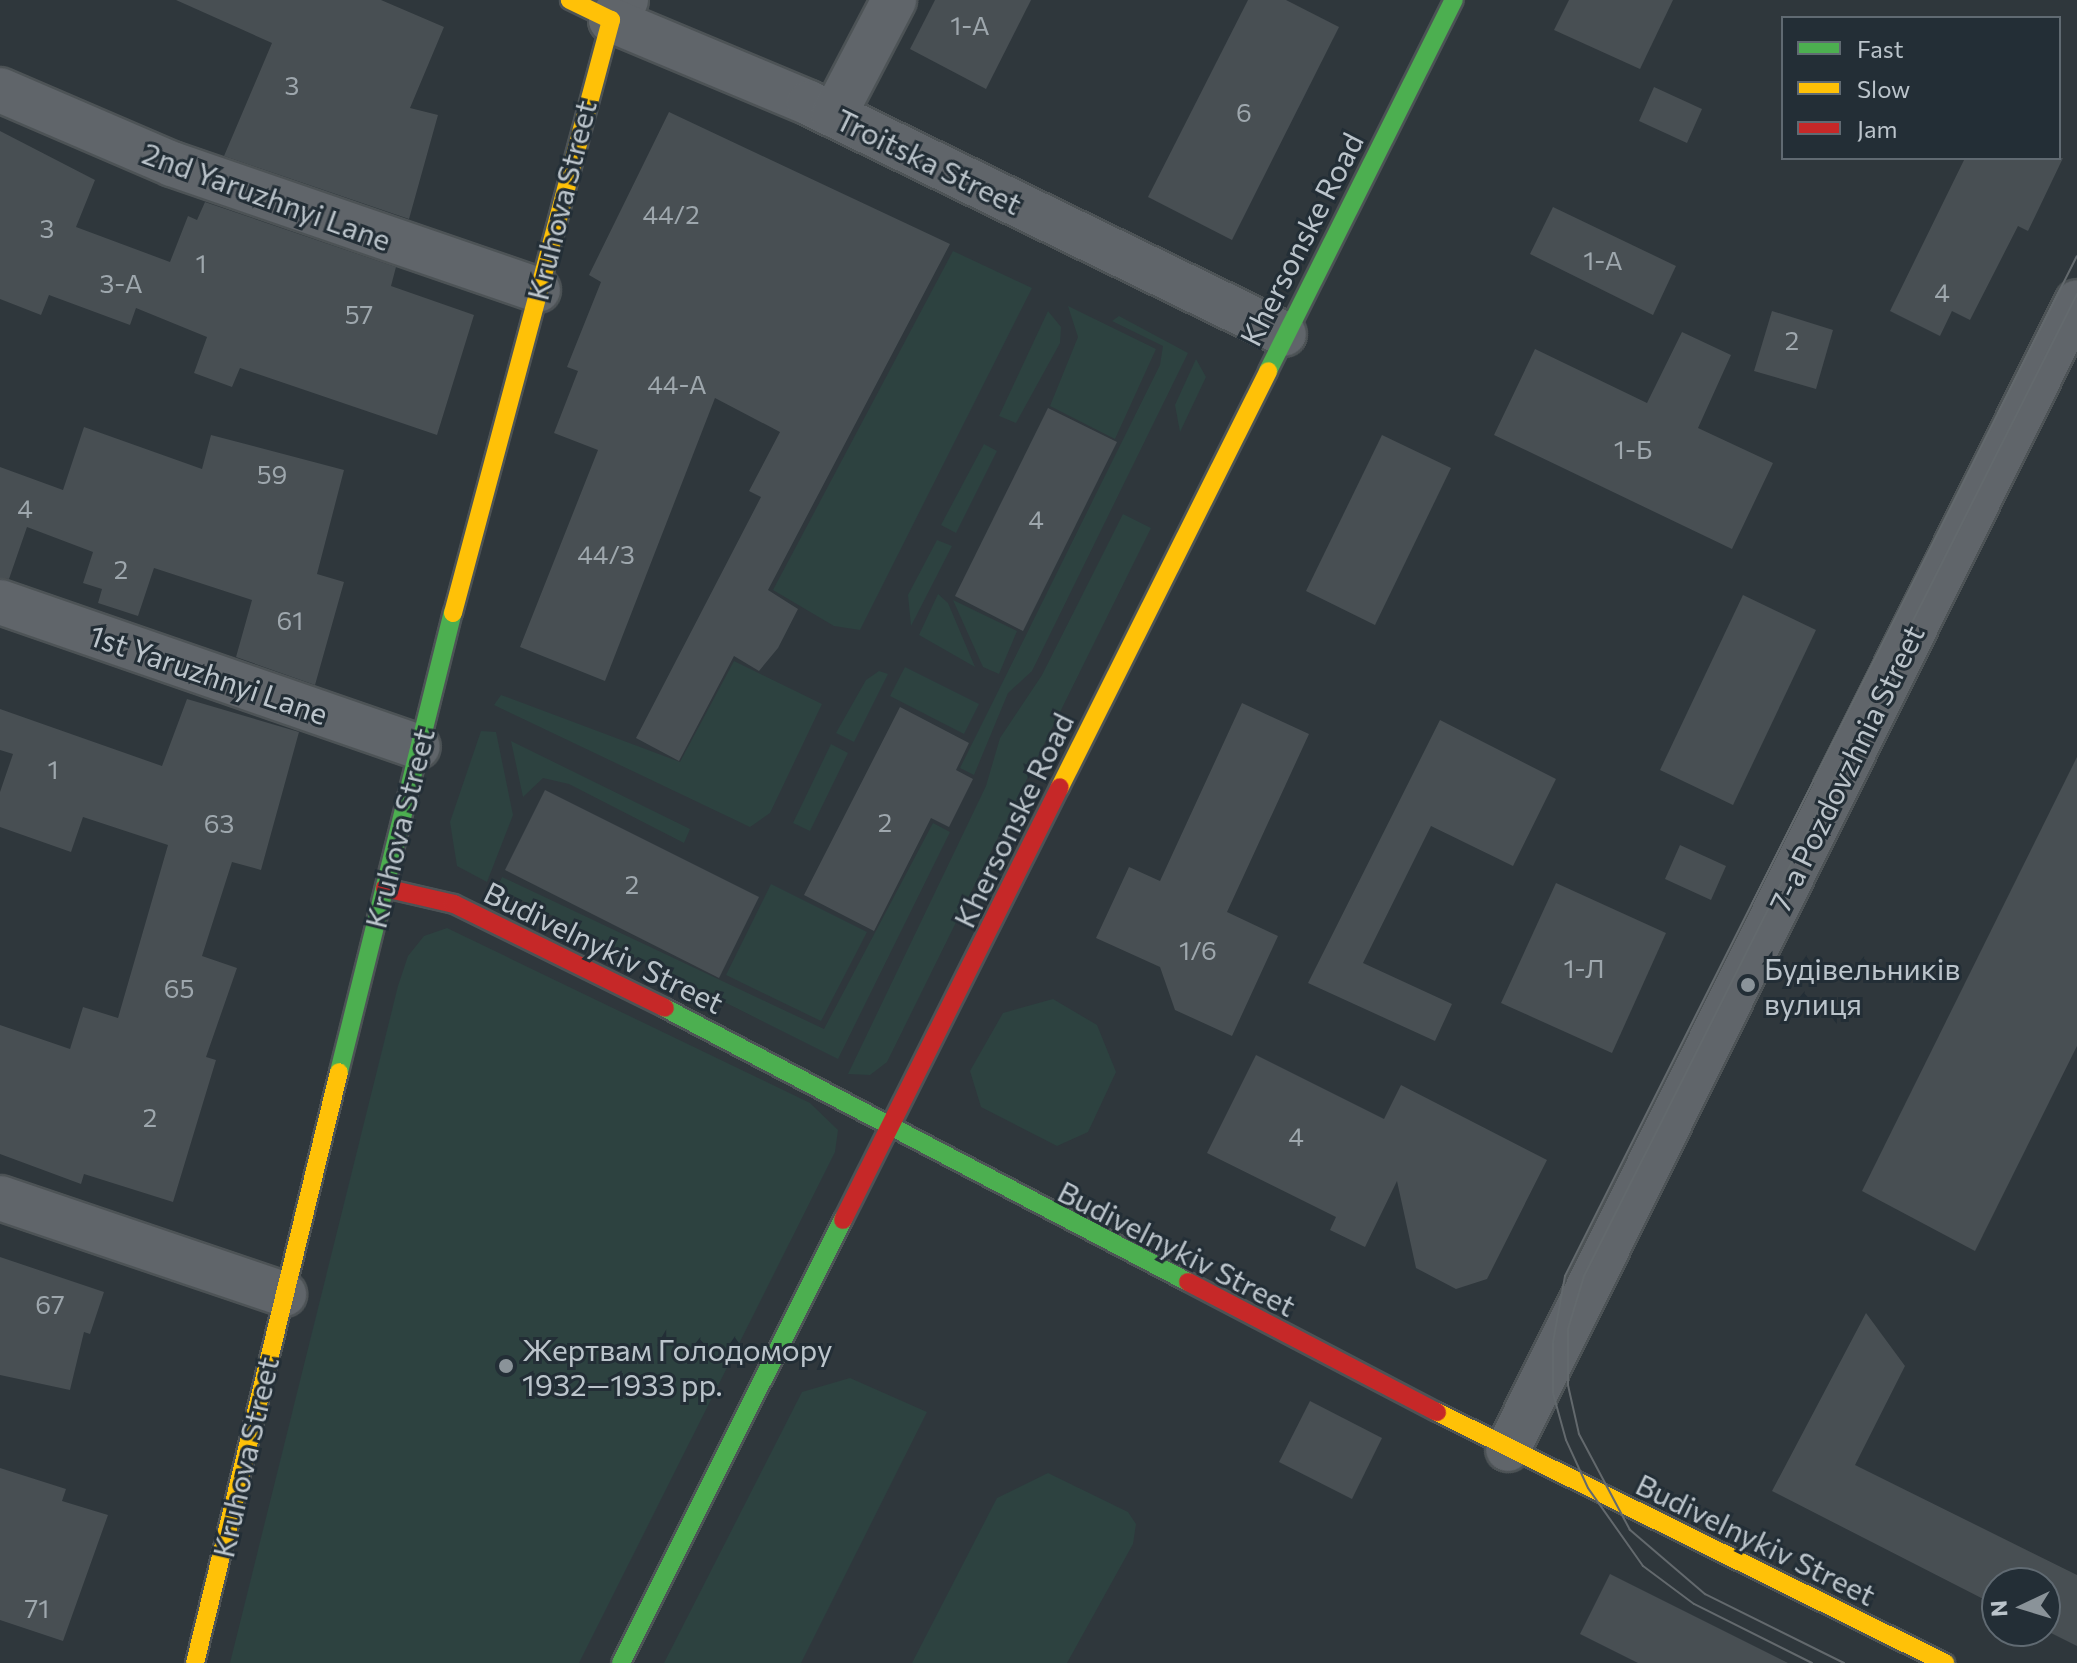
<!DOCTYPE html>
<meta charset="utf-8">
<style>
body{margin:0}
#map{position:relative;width:2077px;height:1663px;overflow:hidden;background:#2f373c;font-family:Commissioner,sans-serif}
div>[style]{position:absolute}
.green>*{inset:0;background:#2d4240}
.building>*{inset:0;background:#484f53}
.roads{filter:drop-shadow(2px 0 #4d5356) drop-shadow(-2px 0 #4d5356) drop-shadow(0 2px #4d5356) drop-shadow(0 -2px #4d5356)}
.street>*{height:44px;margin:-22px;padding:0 22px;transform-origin:22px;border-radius:22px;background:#60656a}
.fast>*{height:18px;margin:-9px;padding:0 9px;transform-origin:9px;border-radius:9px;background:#4caf50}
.slow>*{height:18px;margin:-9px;padding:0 9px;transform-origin:9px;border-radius:9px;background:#ffc107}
.jam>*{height:18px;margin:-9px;padding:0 9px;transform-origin:9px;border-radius:9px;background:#c62828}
.tram>*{height:2px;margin:-1px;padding:0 1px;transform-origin:1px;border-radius:1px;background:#63696d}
.dots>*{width:22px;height:22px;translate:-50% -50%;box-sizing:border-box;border:4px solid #232e36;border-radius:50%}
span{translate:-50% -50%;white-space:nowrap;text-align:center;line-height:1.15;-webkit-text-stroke:6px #232e36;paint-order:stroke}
.number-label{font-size:26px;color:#9ea7ad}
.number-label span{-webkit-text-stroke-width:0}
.street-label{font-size:30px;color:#bbc4cb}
.poi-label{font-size:30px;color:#bbc4cb}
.left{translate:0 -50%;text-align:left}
.legend{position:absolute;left:1781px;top:16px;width:280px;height:144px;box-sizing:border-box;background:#232e36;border:2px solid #606a72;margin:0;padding:10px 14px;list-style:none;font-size:24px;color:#bbc4cb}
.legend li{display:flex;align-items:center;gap:16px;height:40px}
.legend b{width:40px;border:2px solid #606a72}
.north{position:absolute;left:1981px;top:1567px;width:80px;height:80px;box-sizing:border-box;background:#232e36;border:2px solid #606a72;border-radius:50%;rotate:266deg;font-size:22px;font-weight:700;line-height:32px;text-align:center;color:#bbc4cb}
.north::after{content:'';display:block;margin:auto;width:28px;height:36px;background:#8a9399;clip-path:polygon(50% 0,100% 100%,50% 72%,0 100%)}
</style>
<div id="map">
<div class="green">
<div style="clip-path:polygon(953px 251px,1032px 288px,860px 630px,834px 626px,773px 590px)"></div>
<div style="clip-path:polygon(1068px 306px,1156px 349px,1115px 439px,1050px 406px,1078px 337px)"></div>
<div style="clip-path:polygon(1048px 311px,1061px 327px,1060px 343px,1016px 423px,999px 416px)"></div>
<div style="clip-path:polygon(1119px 316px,1188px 353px,1032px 671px,1008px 693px,974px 775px,960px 768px,1160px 365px,1163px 346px,1112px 321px)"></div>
<div style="clip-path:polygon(1196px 359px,1206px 377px,1180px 432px,1175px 405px)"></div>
<div style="clip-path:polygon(984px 444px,997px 451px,956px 533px,941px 525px)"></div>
<div style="clip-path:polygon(1123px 514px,1151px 528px,887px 1062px,870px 1075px,848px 1074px,986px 786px,1000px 738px,1042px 675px)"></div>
<div style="clip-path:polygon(937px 540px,952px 546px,911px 626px,908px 595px)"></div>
<div style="clip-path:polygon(938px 594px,948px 603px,975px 667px,919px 635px)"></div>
<div style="clip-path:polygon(953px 600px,1017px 631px,999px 674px,983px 667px)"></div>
<div style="clip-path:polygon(734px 661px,822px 704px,770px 813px,750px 827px,494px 705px,501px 695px,680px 762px)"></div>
<div style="clip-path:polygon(905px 667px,979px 704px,964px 734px,890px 696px)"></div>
<div style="clip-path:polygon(879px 671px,888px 674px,854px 742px,836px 733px,866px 680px)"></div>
<div style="clip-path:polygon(481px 731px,496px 732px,513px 815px,487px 882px,457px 866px,450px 822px)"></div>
<div style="clip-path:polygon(511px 741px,690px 829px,684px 843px,569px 784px,543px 778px,523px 797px)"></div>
<div style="clip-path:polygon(831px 744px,848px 753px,810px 831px,793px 823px)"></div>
<div style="clip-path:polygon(933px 823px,950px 832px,838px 1059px,497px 888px,502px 877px,824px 1029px)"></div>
<div style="clip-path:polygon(771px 884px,867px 932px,821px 1021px,726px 975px)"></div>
<div style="clip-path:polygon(447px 928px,810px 1103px,838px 1130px,835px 1152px,579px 1663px,230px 1663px,398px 986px,408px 956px,424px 936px)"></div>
<div style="clip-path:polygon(1053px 999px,1097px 1025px,1116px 1072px,1088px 1132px,1057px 1146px,981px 1107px,970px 1071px,1003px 1013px)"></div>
<div style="clip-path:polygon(850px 1378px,927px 1412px,801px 1663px,664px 1663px,802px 1392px)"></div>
<div style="clip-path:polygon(1048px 1473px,1128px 1512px,1136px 1524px,1133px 1544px,1067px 1663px,912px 1663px,997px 1498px)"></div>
</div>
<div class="building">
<div style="clip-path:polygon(176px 0,381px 0,444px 27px,410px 108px,438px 115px,409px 219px,224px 156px,272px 43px)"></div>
<div style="clip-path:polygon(935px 0,1031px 0,986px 89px,910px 49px)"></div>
<div style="clip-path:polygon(1248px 0,1286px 0,1339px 27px,1232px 240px,1148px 197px)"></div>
<div style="clip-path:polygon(1569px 0,1673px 0,1640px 69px,1554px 30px)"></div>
<div style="clip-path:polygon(1654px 87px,1702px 109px,1687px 143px,1639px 121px)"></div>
<div style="clip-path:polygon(669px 112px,950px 244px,768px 590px,798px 609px,778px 648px,759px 671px,734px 656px,679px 761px,636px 738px,761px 497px,749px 491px,780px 432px,715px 398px,605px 681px,520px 647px,598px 450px,554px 433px,578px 371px,567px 367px,601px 282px,589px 275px)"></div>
<div style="clip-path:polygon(0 131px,95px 180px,76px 227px,170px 262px,188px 216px,197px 220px,205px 202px,396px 267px,391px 286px,474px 315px,437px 435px,240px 368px,232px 387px,194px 373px,207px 337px,136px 308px,130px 325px,49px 295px,41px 315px,0 299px)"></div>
<div style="clip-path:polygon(1965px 158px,2063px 158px,2028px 231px,2018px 226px,1970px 320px,1952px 311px,1940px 336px,1890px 311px)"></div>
<div style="clip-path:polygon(1553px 207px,1676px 266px,1653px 315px,1530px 254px)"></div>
<div style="clip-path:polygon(1772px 311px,1833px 330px,1816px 389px,1754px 371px)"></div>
<div style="clip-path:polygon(1682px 332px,1731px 355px,1698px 428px,1773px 463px,1732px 549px,1494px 435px,1535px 349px,1647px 403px)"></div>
<div style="clip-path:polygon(1048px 408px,1117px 442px,1023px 631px,955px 596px)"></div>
<div style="clip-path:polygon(84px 427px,202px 469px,211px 435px,344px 470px,317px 574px,344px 582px,315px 685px,236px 657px,252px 600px,154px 568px,138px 616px,98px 603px,102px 589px,83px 583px,93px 552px,27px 527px,9px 579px,0 578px,0 467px,63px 490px)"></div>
<div style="clip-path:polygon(1382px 435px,1451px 468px,1375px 625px,1306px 591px)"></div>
<div style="clip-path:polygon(1743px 595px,1816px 630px,1733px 805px,1660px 770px)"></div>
<div style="clip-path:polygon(187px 699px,299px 732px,261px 870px,232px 862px,202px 956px,237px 968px,206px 1057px,216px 1060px,173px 1202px,84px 1174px,81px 1184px,0 1154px,0 1025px,70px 1049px,83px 1007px,118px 1018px,168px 845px,83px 817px,71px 852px,0 827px,0 792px,13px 754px,0 750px,0 709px,162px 766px)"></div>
<div style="clip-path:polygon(1242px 703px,1309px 734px,1227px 912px,1278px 936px,1232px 1036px,1175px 1010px,1160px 967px,1096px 938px,1129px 867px,1160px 881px)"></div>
<div style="clip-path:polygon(900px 707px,969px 743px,956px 770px,973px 779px,949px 827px,931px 818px,874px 931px,804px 895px)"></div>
<div style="clip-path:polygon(1440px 720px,1556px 779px,1513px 866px,1431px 826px,1363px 963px,1452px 1004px,1435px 1041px,1308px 983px)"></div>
<div style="clip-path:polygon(2077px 757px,2077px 1046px,1975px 1251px,1862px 1191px)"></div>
<div style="clip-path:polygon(545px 790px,759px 897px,719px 978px,505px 870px)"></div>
<div style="clip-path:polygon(1680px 845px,1726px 866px,1711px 900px,1665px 879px)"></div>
<div style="clip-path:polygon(1556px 883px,1666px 933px,1612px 1053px,1501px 1003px)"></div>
<div style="clip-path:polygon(1256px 1055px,1384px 1119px,1401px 1085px,1547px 1160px,1487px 1279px,1456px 1289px,1416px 1268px,1397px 1181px,1365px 1247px,1330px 1230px,1336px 1217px,1207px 1153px)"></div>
<div style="clip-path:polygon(0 1257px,104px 1292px,90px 1334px,84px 1332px,70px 1390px,0 1375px)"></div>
<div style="clip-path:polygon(1866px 1313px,1905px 1366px,1855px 1465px,2077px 1575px,2077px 1646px,2045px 1630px,2045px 1583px,1997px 1583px,1997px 1606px,1772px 1491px)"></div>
<div style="clip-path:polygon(1310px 1401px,1382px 1438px,1352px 1499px,1279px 1462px)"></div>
<div style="clip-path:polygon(0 1468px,66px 1489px,62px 1501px,108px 1515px,63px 1641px,0 1620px)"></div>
<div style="clip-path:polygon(1610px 1574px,1788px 1663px,1638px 1663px,1580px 1634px)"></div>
</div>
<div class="roads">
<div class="street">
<div style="left:626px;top:0;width:25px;rotate:127deg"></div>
<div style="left:611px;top:20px;width:215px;rotate:22.7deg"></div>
<div style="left:809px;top:103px;width:528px;rotate:25.93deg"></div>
<div style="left:0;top:90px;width:187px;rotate:23.3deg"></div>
<div style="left:172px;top:164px;width:387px;rotate:19deg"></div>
<div style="left:834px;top:115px;width:130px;rotate:-62.4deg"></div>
<div style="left:0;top:602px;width:442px;rotate:19.1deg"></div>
<div style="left:0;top:1198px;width:300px;rotate:18.7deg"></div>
<div style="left:1508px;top:1449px;width:1280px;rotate:-63.62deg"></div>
</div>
<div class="fast">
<div style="left:1268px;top:371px;width:415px;rotate:-63.4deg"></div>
<div style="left:665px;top:1008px;width:590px;rotate:27.65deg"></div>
<div style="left:339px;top:1072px;width:473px;rotate:-76.1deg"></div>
<div style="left:621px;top:1663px;width:496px;rotate:-63.4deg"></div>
</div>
<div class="slow">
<div style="left:453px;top:613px;width:614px;rotate:-75.08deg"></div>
<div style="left:611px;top:20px;width:46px;rotate:-154deg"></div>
<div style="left:1060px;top:787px;width:465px;rotate:-63.4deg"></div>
<div style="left:1437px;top:1412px;width:567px;rotate:26.29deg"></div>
<div style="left:195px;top:1663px;width:608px;rotate:-76.31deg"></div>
</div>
<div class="jam">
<div style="left:385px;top:888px;width:71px;rotate:13.1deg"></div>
<div style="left:454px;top:904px;width:235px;rotate:26.2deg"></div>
<div style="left:843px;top:1220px;width:484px;rotate:-63.4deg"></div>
<div style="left:1188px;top:1282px;width:281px;rotate:27.6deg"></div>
</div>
</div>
<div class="tram">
<div style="left:1812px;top:1663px;width:132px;rotate:-153.4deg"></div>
<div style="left:1694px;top:1604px;width:64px;rotate:-143.3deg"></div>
<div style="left:1643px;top:1566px;width:95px;rotate:-125.2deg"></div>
<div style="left:1588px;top:1488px;width:53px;rotate:-114.6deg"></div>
<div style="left:1566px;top:1440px;width:49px;rotate:-105.5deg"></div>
<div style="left:1553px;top:1393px;width:51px;rotate:-90deg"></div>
<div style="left:1553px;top:1342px;width:67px;rotate:-79.7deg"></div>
<div style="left:1565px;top:1276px;width:1141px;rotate:-63.35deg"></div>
<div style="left:1844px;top:1663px;width:155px;rotate:-153.6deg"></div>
<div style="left:1705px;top:1594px;width:99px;rotate:-139.5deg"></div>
<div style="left:1630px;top:1530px;width:109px;rotate:-118deg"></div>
<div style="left:1579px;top:1434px;width:50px;rotate:-102.7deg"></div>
<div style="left:1568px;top:1385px;width:56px;rotate:-90deg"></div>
<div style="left:1568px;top:1329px;width:55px;rotate:-73.2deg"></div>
<div style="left:1584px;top:1276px;width:1099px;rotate:-63.34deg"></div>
</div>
<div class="dots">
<div style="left:1748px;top:985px;background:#8a9399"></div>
<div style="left:506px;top:1366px;background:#8a9399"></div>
</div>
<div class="number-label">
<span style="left:970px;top:25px">1-А</span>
<span style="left:292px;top:85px">3</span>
<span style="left:1244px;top:112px">6</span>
<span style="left:671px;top:214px">44/2</span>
<span style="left:47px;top:228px">3</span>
<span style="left:1603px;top:260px">1-А</span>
<span style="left:201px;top:263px">1</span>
<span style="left:121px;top:283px">3-А</span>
<span style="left:1942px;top:292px">4</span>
<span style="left:359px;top:314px">57</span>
<span style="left:1792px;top:340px">2</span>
<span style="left:677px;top:384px">44-А</span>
<span style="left:1633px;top:449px">1-Б</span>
<span style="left:272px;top:474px">59</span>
<span style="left:25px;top:508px">4</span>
<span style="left:1036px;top:519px">4</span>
<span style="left:606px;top:554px">44/3</span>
<span style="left:121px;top:569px">2</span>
<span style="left:290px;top:620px">61</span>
<span style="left:53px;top:769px">1</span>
<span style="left:885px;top:822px">2</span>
<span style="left:219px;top:823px">63</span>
<span style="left:632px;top:884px">2</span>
<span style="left:1198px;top:950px">1/6</span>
<span style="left:1584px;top:968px">1-Л</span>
<span style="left:179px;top:988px">65</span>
<span style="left:150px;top:1117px">2</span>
<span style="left:1296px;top:1136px">4</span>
<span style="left:50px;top:1304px">67</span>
<span style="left:37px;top:1608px">71</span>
</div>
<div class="street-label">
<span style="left:929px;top:161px;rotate:26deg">Troitska Street</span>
<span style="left:267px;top:196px;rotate:20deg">2nd Yaruzhnyi Lane</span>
<span style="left:561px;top:200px;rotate:-76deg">Kruhova Street</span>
<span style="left:1301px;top:239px;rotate:-63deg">Khersonske Road</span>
<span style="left:209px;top:674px;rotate:19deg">1st Yaruzhnyi Lane</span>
<span style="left:1846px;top:768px;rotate:-64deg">7-a Pozdovzhnia Street</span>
<span style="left:1013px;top:820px;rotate:-64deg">Khersonske Road</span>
<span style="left:399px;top:828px;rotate:-76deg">Kruhova Street</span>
<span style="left:604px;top:947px;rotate:26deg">Budivelnykiv Street</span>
<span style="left:1177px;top:1248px;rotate:27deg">Budivelnykiv Street</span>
<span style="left:245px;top:1457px;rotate:-77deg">Kruhova Street</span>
<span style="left:1756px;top:1539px;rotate:26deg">Budivelnykiv Street</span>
</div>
<div class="poi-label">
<span class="left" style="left:1764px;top:985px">Будівельників<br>вулиця</span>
<span class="left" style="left:522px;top:1366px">Жертвам Голодомору<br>1932—1933 рр.</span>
</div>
<ul class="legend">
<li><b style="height:10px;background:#4caf50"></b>Fast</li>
<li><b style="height:10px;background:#ffc107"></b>Slow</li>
<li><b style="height:10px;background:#c62828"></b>Jam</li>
</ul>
<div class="north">N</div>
</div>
